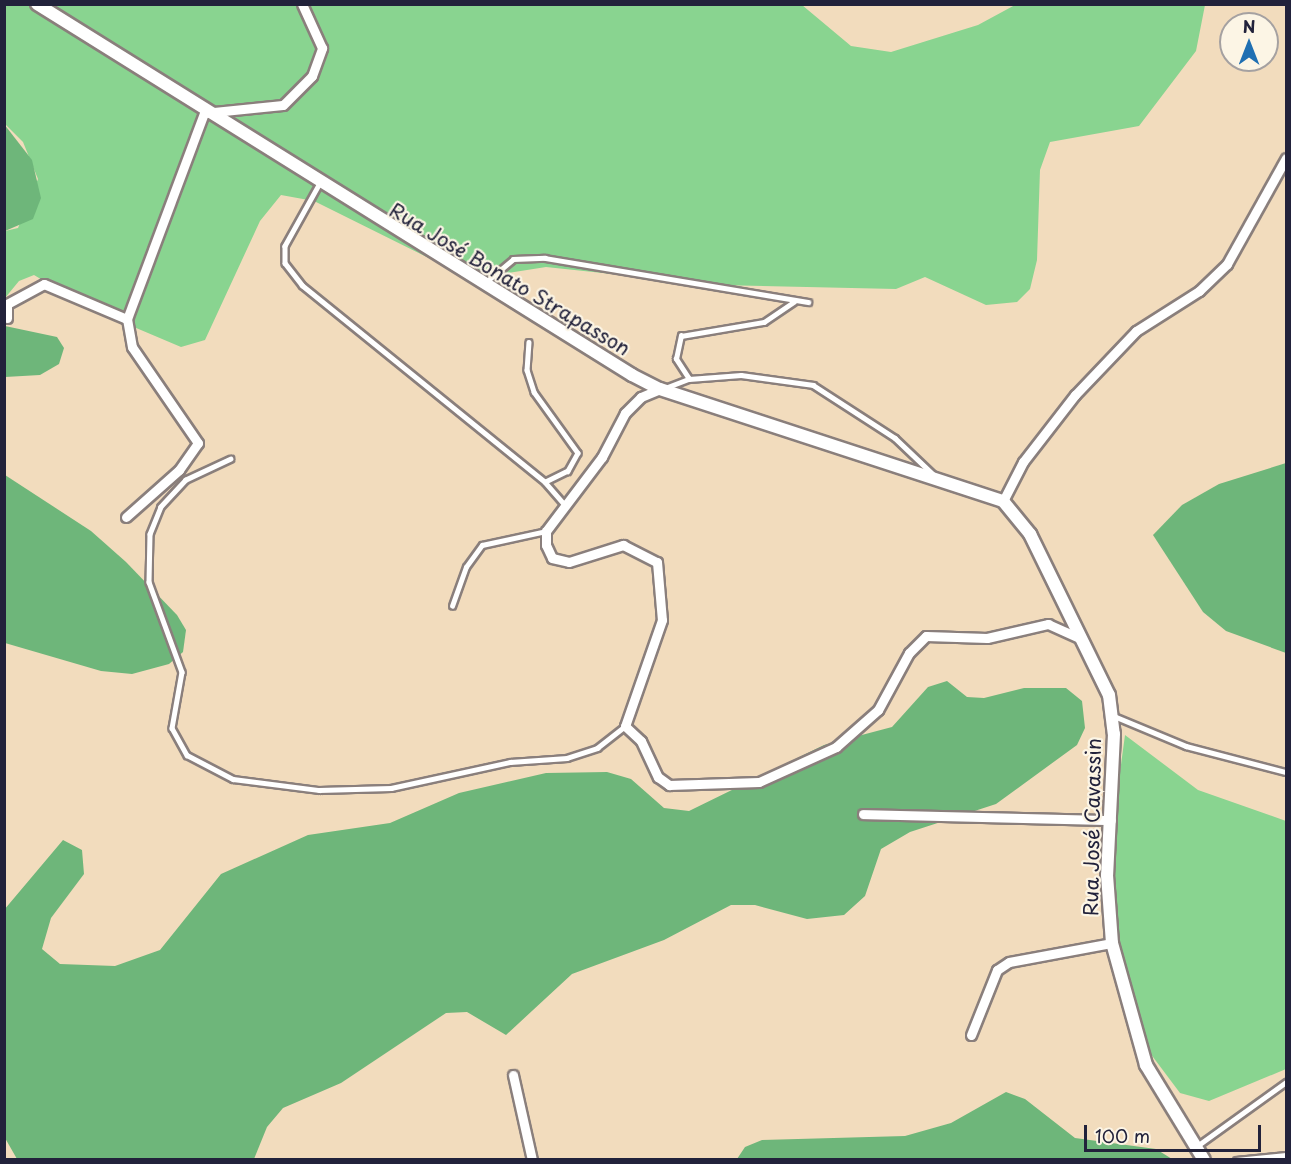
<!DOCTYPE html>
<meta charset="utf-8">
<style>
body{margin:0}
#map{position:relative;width:1291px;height:1164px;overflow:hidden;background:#f2dcbd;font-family:"Playpen Sans",sans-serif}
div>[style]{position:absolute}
.green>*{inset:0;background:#89d490}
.forest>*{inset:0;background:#6eb67a}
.roads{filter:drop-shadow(2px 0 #8a7f7c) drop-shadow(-2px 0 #8a7f7c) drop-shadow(0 2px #8a7f7c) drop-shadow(0 -2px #8a7f7c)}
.service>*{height:4.5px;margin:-2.25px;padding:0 2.25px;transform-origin:2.25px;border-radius:2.25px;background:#fff}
.minor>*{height:9px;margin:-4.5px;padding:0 4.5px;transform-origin:4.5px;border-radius:4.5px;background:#fff}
.tertiary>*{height:12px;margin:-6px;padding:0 6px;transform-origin:6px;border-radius:6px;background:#fff}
span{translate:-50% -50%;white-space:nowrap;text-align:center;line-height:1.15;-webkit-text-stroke:4.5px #fcf5e5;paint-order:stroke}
.street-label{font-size:20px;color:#22223b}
.frame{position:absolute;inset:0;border:6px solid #22223b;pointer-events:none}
.north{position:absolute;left:1219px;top:12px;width:60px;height:60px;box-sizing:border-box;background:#fcf5e5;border:2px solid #a5a1a1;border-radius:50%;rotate:0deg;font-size:16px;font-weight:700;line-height:24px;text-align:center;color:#22223b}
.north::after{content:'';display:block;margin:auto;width:21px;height:27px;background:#1f6fb2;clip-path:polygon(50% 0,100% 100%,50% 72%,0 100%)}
.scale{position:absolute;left:1084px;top:1125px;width:177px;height:27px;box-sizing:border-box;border:3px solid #22223b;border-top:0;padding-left:8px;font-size:18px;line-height:21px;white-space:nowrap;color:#22223b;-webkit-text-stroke:4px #fcf5e5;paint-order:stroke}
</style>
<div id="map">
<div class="green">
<div style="clip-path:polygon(5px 5px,802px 5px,851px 46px,891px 52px,978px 25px,1015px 5px,1205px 5px,1196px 51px,1139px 126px,1050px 142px,1040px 170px,1037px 260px,1030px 289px,1017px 302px,986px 305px,925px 277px,896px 289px,716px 285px,546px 267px,471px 279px,314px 201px,281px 195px,260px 221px,205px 340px,181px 347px,89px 308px,34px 275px,19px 281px,5px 298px,5px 231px,18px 228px,38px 179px,23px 142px,5px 124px)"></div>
<div style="clip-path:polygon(1125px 735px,1198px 790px,1286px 821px,1286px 1069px,1209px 1101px,1180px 1093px,1147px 1049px,1114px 950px,1112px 831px)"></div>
</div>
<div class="forest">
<div style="clip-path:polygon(4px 124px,32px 160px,41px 198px,33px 219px,5px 231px)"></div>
<div style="clip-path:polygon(5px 326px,57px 337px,64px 348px,59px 364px,40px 375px,5px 377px)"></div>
<div style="clip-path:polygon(1286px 463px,1286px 653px,1226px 631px,1203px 612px,1153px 535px,1182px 505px,1219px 484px)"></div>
<div style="clip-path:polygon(5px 475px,91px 531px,126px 562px,177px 615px,186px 630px,183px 652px,169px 664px,132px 674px,101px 671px,5px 643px)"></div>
<div style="clip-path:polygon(947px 681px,967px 697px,984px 698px,1024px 688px,1066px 688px,1082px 701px,1085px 728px,1077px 745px,996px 804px,910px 832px,881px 849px,865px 896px,844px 915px,807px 919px,755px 905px,731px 905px,664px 940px,572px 974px,506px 1035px,467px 1012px,446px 1013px,341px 1083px,283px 1108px,267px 1127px,254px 1159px,17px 1159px,5px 1138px,4px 910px,63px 840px,82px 850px,84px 874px,51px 918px,42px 949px,60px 964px,115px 966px,160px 950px,221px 874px,308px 835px,390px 823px,459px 793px,546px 773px,607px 772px,631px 779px,664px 808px,689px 811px,824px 745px,892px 727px,928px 687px)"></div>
<div style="clip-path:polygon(1006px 1092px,1025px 1099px,1075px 1138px,1156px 1149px,1172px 1159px,737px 1159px,745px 1147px,762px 1140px,905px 1136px,951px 1123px)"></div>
</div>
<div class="roads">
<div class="service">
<div style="left:319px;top:185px;width:70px;rotate:119.1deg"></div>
<div style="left:285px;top:246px;width:17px;rotate:90deg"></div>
<div style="left:285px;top:263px;width:28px;rotate:52deg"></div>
<div style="left:302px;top:285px;width:313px;rotate:39deg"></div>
<div style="left:545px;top:482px;width:30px;rotate:49deg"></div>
<div style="left:486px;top:282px;width:35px;rotate:-40deg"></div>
<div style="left:513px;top:259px;width:32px;rotate:-2deg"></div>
<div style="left:545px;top:258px;width:267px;rotate:9.5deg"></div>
<div style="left:529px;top:342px;width:28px;rotate:94deg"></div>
<div style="left:527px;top:370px;width:23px;rotate:72deg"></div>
<div style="left:534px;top:392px;width:75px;rotate:54.2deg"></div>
<div style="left:578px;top:453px;width:21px;rotate:119deg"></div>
<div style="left:568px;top:471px;width:25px;rotate:154deg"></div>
<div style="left:689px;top:379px;width:24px;rotate:-123deg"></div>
<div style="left:676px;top:359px;width:24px;rotate:-78deg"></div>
<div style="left:681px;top:336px;width:84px;rotate:-9.6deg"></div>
<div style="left:764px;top:322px;width:36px;rotate:-34deg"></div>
<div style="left:665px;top:388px;width:26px;rotate:-21deg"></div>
<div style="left:689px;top:379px;width:52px;rotate:-4.4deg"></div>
<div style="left:741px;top:375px;width:73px;rotate:7.9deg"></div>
<div style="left:813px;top:385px;width:98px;rotate:32.9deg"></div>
<div style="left:895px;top:438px;width:52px;rotate:43.5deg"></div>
<div style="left:231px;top:459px;width:50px;rotate:155deg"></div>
<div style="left:186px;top:480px;width:37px;rotate:133deg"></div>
<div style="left:161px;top:507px;width:29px;rotate:112deg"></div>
<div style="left:150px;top:534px;width:48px;rotate:91.2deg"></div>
<div style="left:149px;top:582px;width:96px;rotate:69.9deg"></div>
<div style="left:182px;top:672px;width:57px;rotate:100.1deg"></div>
<div style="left:172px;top:728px;width:31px;rotate:61deg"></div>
<div style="left:187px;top:755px;width:52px;rotate:27.6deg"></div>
<div style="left:233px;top:779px;width:87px;rotate:7.3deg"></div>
<div style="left:319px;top:790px;width:72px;rotate:-1.6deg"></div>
<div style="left:391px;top:788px;width:122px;rotate:-12.3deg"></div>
<div style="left:510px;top:762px;width:57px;rotate:-4deg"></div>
<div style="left:567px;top:758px;width:32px;rotate:-18deg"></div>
<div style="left:597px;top:748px;width:36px;rotate:-38deg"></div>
<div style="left:452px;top:606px;width:41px;rotate:-70.3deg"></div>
<div style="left:466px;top:567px;width:27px;rotate:-54deg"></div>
<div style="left:482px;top:545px;width:66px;rotate:-12.3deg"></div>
<div style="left:1114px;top:716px;width:78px;rotate:22.6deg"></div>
<div style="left:1186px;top:746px;width:103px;rotate:14.6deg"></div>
<div style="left:1197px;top:1146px;width:110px;rotate:-35.7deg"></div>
<div style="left:1236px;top:1160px;width:50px;rotate:-5.7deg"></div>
</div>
<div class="minor">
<div style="left:7px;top:318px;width:14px;rotate:-90deg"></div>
<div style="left:7px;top:304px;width:42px;rotate:-28.4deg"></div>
<div style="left:44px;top:284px;width:90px;rotate:22.9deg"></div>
<div style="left:660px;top:389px;width:21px;rotate:157deg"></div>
<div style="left:641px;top:397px;width:23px;rotate:135deg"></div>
<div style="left:625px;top:413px;width:50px;rotate:117.6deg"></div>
<div style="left:602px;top:457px;width:93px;rotate:127.1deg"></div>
<div style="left:546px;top:531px;width:14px;rotate:90deg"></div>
<div style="left:546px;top:545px;width:14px;rotate:65deg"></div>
<div style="left:552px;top:558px;width:17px;rotate:13deg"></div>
<div style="left:569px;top:562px;width:57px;rotate:-17.5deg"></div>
<div style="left:623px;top:545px;width:38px;rotate:27deg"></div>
<div style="left:657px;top:562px;width:58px;rotate:85.1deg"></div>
<div style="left:662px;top:620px;width:112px;rotate:109.2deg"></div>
<div style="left:625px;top:726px;width:22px;rotate:43deg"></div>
<div style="left:641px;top:741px;width:40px;rotate:65deg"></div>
<div style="left:658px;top:777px;width:14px;rotate:36deg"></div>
<div style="left:669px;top:785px;width:90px;rotate:-1.9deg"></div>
<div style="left:759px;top:782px;width:85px;rotate:-24.4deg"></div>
<div style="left:836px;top:747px;width:56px;rotate:-41.4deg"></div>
<div style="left:878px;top:710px;width:65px;rotate:-61.5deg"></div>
<div style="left:909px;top:653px;width:24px;rotate:-45deg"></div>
<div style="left:926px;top:636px;width:61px;rotate:1.9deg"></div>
<div style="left:987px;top:638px;width:63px;rotate:-12.9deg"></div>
<div style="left:1048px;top:624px;width:37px;rotate:24deg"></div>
<div style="left:1003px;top:501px;width:44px;rotate:-62.9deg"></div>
<div style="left:1023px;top:462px;width:85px;rotate:-52.2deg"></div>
<div style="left:1075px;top:395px;width:88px;rotate:-46.4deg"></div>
<div style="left:1136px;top:331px;width:75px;rotate:-32.4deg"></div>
<div style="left:1199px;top:291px;width:39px;rotate:-44deg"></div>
<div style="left:1227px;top:264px;width:121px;rotate:-60.9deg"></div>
<div style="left:126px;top:517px;width:71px;rotate:-41.6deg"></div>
<div style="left:179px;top:470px;width:33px;rotate:-55deg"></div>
<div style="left:198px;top:443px;width:116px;rotate:-124.5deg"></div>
<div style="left:132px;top:347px;width:28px;rotate:-100deg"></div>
<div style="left:127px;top:319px;width:220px;rotate:-69.5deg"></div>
<div style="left:204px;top:113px;width:79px;rotate:-5.8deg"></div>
<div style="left:283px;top:105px;width:41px;rotate:-45deg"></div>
<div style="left:312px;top:76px;width:30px;rotate:-70deg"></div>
<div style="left:322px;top:48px;width:48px;rotate:-114.4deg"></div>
<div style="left:863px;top:814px;width:248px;rotate:1.4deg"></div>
<div style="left:971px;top:1035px;width:70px;rotate:-68.2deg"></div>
<div style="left:997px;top:970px;width:14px;rotate:-34deg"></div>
<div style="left:1009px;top:962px;width:105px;rotate:-10.5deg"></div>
<div style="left:513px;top:1075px;width:87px;rotate:77.4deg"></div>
</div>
<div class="tertiary">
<div style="left:37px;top:4px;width:701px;rotate:31.94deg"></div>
<div style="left:632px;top:375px;width:31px;rotate:27deg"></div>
<div style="left:660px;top:389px;width:361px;rotate:18.1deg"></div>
<div style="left:1003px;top:501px;width:43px;rotate:50.7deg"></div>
<div style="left:1030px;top:534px;width:179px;rotate:63.9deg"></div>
<div style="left:1109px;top:695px;width:39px;rotate:83deg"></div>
<div style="left:1114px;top:734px;width:141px;rotate:92.8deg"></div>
<div style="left:1107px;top:875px;width:68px;rotate:85.8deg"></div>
<div style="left:1112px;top:943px;width:127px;rotate:74.4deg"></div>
<div style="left:1146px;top:1065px;width:111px;rotate:58.6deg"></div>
</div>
</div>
<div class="street-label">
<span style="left:510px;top:279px;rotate:31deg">Rua José Bonato Strapasson</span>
<span style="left:1092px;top:827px;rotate:-89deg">Rua José Cavassin</span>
</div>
<div class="frame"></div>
<div class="north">N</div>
<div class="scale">100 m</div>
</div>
